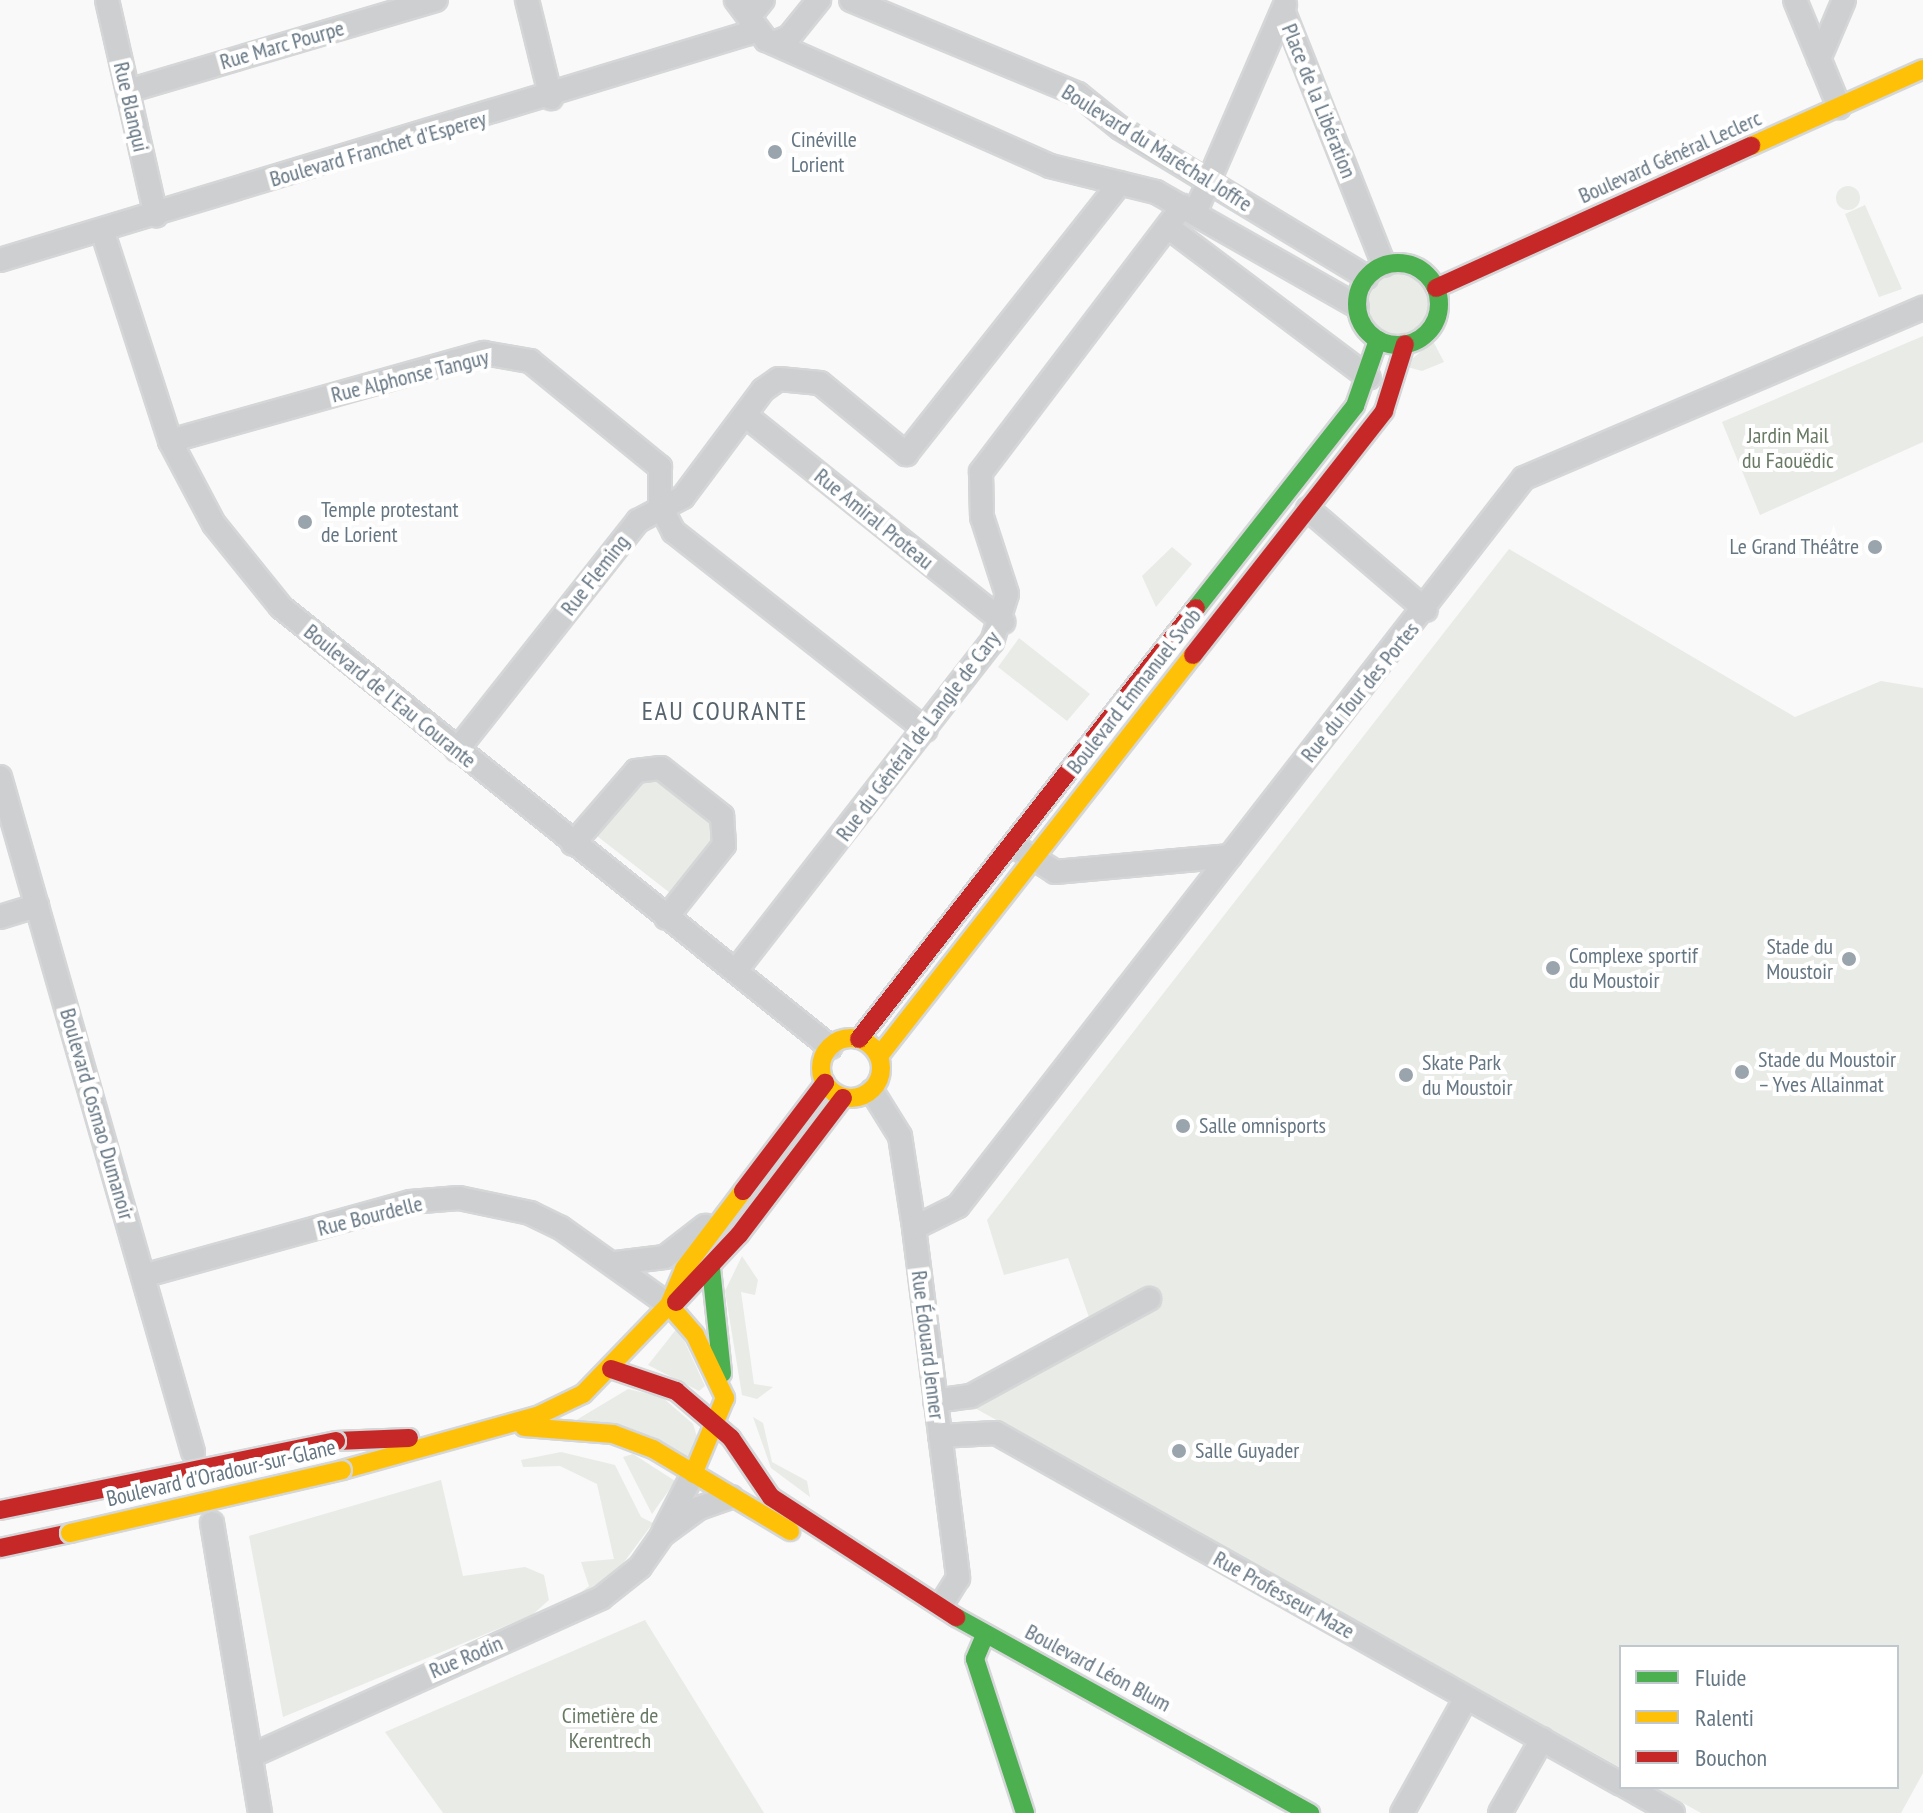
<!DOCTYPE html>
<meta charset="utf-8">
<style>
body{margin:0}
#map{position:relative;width:1923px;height:1813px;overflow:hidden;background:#f9f9f9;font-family:"PT Sans Narrow",sans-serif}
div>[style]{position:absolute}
.green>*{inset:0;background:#e8ebe6}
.round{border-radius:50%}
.roads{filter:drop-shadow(2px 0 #d5d6d7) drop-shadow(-2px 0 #d5d6d7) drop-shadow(0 2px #d5d6d7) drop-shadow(0 -2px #d5d6d7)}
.street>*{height:22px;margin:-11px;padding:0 11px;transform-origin:11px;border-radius:11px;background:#cecfd0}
.fast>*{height:18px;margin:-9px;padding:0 9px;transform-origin:9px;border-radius:9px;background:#4caf50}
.fast>.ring{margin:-9px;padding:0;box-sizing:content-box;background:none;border:18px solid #4caf50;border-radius:50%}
.slow>*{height:18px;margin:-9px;padding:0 9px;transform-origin:9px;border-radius:9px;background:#ffc107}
.slow>.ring{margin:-9px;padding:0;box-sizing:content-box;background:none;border:18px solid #ffc107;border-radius:50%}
.jam>*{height:18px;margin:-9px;padding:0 9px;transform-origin:9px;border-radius:9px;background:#c62828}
.bridges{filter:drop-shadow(2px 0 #d5d6d7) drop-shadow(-2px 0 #d5d6d7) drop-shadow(0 2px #d5d6d7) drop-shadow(0 -2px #d5d6d7)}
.slow-bridge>*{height:18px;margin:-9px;padding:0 9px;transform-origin:9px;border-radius:9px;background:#ffc107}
.jam-bridge>*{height:18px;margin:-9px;padding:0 9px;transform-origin:9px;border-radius:9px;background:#c62828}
.dots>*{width:22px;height:22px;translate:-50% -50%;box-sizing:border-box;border:4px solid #fff;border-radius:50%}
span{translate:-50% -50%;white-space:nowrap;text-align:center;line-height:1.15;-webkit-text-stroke:8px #fff;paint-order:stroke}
.street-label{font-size:22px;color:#657683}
.poi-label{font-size:22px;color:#657683}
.left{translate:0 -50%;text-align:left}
.right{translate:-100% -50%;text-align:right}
.park-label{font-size:22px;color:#687a64}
.quarter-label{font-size:26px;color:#57646e;letter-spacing:2px}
.legend{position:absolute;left:1619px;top:1645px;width:280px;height:144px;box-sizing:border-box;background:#fff;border:2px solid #c1c8cd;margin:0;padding:10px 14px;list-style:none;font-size:24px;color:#657683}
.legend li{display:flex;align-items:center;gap:16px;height:40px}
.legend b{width:40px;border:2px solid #c1c8cd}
</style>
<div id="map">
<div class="green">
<div class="round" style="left:1836px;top:186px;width:24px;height:24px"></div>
<div style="clip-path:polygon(1865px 205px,1902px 289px,1879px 297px,1845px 214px)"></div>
<div class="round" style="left:1367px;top:272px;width:62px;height:62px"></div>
<div style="clip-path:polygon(1923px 336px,1923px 442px,1760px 515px,1722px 422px)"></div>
<div style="clip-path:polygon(1433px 341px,1444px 362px,1422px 371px,1404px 366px)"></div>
<div style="clip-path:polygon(1172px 547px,1192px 564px,1156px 607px,1142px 576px)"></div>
<div style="clip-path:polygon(1509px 549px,1795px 717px,1881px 681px,1923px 688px,1923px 1773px,1901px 1813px,1701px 1813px,1654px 1787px,1897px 1787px,1897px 1647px,1621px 1647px,1621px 1768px,973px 1407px,1095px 1334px,1068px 1258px,1004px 1275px,987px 1220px)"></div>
<div style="clip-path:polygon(1019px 638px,1090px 694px,1067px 721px,998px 667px)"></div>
<div style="clip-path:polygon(659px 781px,712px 821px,715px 839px,674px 896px,597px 836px,635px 784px)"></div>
<div style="clip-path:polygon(742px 1256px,758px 1280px,755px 1295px,741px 1292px,754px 1384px,773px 1387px,757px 1399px,742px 1395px,725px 1291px)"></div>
<div style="clip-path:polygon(678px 1327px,705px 1386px,699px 1391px,648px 1365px)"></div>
<div style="clip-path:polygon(628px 1389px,662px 1397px,693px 1424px,698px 1440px,692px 1458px,573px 1422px)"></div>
<div style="clip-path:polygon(753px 1417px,763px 1423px,772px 1462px,807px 1481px,810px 1497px,771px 1468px)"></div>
<div style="clip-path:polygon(561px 1452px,615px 1465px,641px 1517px,653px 1523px,616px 1573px,575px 1597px,589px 1586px,581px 1562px,614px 1559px,597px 1484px,560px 1466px,523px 1467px,521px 1460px)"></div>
<div style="clip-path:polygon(633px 1454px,683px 1486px,674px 1483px,652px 1514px,623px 1457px)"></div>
<div style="clip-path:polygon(441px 1480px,463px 1576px,525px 1567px,544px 1575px,549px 1600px,532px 1615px,283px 1717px,249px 1536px)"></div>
<div style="clip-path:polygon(645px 1620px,764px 1813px,443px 1813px,385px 1732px)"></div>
</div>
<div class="roads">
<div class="street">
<div style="left:107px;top:0;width:221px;rotate:77.2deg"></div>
<div style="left:527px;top:0;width:101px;rotate:76.2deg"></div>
<div style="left:736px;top:0;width:50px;rotate:53.1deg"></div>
<div style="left:766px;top:40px;width:311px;rotate:23.9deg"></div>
<div style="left:1050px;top:166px;width:109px;rotate:13.8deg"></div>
<div style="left:1156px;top:192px;width:231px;rotate:29.6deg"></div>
<div style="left:851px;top:0;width:246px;rotate:22.5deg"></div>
<div style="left:1078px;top:94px;width:54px;rotate:39deg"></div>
<div style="left:1120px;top:128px;width:288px;rotate:31.2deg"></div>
<div style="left:1795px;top:0;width:116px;rotate:67.6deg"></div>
<div style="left:1283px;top:10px;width:274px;rotate:68.4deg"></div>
<div style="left:749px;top:17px;width:22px;rotate:-51deg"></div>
<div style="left:774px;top:43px;width:16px;rotate:-22deg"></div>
<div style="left:789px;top:37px;width:48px;rotate:-51deg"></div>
<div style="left:1819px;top:59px;width:64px;rotate:-67deg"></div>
<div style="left:128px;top:91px;width:321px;rotate:-16.5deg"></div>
<div style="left:1195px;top:213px;width:227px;rotate:-66.6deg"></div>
<div style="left:1168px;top:227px;width:251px;rotate:36.9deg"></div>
<div style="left:102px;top:230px;width:222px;rotate:72.1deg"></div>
<div style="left:170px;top:441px;width:94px;rotate:62.1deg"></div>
<div style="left:214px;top:524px;width:107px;rotate:51.1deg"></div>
<div style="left:281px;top:607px;width:704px;rotate:38.71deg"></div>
<div style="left:0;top:260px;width:787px;rotate:-16.85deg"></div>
<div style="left:745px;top:415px;width:331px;rotate:38.7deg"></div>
<div style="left:170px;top:441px;width:326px;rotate:-15.7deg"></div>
<div style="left:484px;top:353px;width:47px;rotate:9.9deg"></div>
<div style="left:530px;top:361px;width:168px;rotate:39.2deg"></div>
<div style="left:660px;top:467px;width:38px;rotate:90deg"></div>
<div style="left:660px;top:505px;width:30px;rotate:63deg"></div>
<div style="left:674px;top:532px;width:320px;rotate:38.2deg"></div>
<div style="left:1308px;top:509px;width:155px;rotate:40.6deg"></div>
<div style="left:457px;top:750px;width:292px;rotate:-51.7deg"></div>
<div style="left:638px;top:521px;width:51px;rotate:-28.1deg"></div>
<div style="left:683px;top:497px;width:134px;rotate:-53.2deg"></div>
<div style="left:763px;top:390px;width:19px;rotate:-35deg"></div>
<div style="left:779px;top:379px;width:41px;rotate:5.6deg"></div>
<div style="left:820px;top:383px;width:112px;rotate:39.5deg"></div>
<div style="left:906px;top:454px;width:345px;rotate:-51.7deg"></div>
<div style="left:0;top:777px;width:702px;rotate:74.04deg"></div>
<div style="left:573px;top:844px;width:96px;rotate:-49.2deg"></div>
<div style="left:636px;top:771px;width:25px;rotate:-7deg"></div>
<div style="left:661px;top:768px;width:78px;rotate:38.2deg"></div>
<div style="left:722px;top:816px;width:29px;rotate:86deg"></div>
<div style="left:724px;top:845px;width:93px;rotate:128.5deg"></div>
<div style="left:1022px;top:851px;width:39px;rotate:32deg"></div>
<div style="left:1055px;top:872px;width:176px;rotate:-5.2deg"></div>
<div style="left:0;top:917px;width:39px;rotate:-17deg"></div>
<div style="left:737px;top:969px;width:415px;rotate:-52.1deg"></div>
<div style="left:992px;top:642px;width:50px;rotate:-72.6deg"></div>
<div style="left:1007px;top:594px;width:81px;rotate:-108deg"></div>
<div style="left:982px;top:517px;width:45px;rotate:-91.3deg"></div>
<div style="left:981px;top:472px;width:334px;rotate:-52.8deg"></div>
<div style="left:872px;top:1091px;width:53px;rotate:58.1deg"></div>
<div style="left:900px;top:1136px;width:93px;rotate:81.3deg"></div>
<div style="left:914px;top:1228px;width:353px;rotate:82.8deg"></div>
<div style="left:958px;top:1578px;width:31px;rotate:122deg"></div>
<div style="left:914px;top:1228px;width:49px;rotate:-26.6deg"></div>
<div style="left:958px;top:1206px;width:922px;rotate:-52.14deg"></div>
<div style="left:1524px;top:478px;width:434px;rotate:-23.1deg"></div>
<div style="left:616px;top:1263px;width:49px;rotate:-7deg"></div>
<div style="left:665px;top:1257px;width:51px;rotate:-37.8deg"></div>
<div style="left:143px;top:1276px;width:277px;rotate:-15.5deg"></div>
<div style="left:410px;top:1202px;width:49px;rotate:-4.7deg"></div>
<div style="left:459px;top:1198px;width:73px;rotate:11.9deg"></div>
<div style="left:530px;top:1213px;width:34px;rotate:26deg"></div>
<div style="left:561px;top:1228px;width:133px;rotate:35.5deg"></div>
<div style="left:935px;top:1401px;width:36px;rotate:-8deg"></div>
<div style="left:971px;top:1396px;width:203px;rotate:-28.6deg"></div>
<div style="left:940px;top:1436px;width:56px;rotate:-3.1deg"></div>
<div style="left:996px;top:1433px;width:717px;rotate:29.32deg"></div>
<div style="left:212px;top:1523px;width:294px;rotate:80.6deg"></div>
<div style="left:664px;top:1530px;width:63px;rotate:-62.6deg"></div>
<div style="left:251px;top:1756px;width:384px;rotate:-24.3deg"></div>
<div style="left:601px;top:1598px;width:50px;rotate:-38.5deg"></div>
<div style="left:640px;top:1567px;width:39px;rotate:-55deg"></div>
<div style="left:662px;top:1535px;width:46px;rotate:-36.1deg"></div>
<div style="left:699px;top:1508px;width:34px;rotate:-19deg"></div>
<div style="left:1627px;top:1787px;width:53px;rotate:29.5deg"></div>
<div style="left:1402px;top:1813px;width:132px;rotate:-60.9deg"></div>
<div style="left:1500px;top:1813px;width:85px;rotate:-60.4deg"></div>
</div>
<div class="fast">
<div class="ring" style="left:1357px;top:263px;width:64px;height:64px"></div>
<div style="left:1196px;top:608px;width:257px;rotate:-51.8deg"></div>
<div style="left:1355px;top:406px;width:70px;rotate:-70.8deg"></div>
<div style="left:711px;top:1268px;width:106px;rotate:84deg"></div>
<div style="left:956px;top:1617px;width:405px;rotate:29deg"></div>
<div style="left:985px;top:1635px;width:26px;rotate:113deg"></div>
<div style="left:975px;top:1659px;width:162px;rotate:72deg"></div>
</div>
<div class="slow">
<div style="left:1751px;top:146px;width:188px;rotate:-24.1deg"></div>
<div class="ring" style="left:821px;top:1038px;width:42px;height:42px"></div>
<div style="left:879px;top:1056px;width:509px;rotate:-51.94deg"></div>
<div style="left:669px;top:1305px;width:40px;rotate:49deg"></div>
<div style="left:695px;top:1335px;width:70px;rotate:64.5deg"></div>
<div style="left:725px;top:1398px;width:82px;rotate:112.8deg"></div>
<div style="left:524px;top:1427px;width:89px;rotate:4.5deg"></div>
<div style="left:613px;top:1434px;width:43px;rotate:20.6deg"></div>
<div style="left:653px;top:1449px;width:160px;rotate:30.9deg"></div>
<div style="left:342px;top:1470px;width:202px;rotate:-15.5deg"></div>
<div style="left:537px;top:1416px;width:51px;rotate:-25.6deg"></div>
<div style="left:583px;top:1394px;width:124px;rotate:-46deg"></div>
<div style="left:669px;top:1305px;width:39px;rotate:-67deg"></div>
<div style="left:684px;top:1269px;width:98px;rotate:-52.9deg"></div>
</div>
<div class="jam">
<div style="left:1436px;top:288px;width:346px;rotate:-24.3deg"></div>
<div style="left:1193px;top:655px;width:310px;rotate:-51.9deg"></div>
<div style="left:1384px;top:411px;width:70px;rotate:-72.6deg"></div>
<div style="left:859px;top:1039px;width:547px;rotate:-51.98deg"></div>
<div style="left:743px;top:1191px;width:136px;rotate:-52.8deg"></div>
<div style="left:676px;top:1302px;width:92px;rotate:-46.8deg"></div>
<div style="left:739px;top:1235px;width:172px;rotate:-52.8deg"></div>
<div style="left:611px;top:1369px;width:69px;rotate:18.7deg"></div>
<div style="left:676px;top:1391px;width:72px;rotate:40.5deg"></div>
<div style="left:731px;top:1438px;width:71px;rotate:55.9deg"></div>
<div style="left:771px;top:1497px;width:221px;rotate:33deg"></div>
<div style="left:336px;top:1441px;width:73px;rotate:-2.4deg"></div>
<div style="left:0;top:1548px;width:72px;rotate:-12.1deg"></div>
</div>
</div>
<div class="bridges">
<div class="slow-bridge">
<div style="left:70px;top:1533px;width:279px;rotate:-13deg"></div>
</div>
<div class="jam-bridge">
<div style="left:0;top:1510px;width:343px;rotate:-11.6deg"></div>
</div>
</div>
<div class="dots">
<div style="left:775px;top:152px;background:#99a4ac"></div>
<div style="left:305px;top:522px;background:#99a4ac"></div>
<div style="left:1875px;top:547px;background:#99a4ac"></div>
<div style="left:1849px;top:959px;background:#99a4ac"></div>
<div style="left:1553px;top:968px;background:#99a4ac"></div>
<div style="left:1742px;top:1072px;background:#99a4ac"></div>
<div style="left:1406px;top:1075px;background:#99a4ac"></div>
<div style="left:1183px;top:1126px;background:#99a4ac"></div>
<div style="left:1179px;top:1451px;background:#99a4ac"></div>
</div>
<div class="street-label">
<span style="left:282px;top:45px;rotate:-16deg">Rue Marc Pourpe</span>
<span style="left:1319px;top:101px;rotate:68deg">Place de la Libération</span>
<span style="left:131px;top:107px;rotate:77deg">Rue Blanqui</span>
<span style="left:1157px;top:148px;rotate:32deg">Boulevard du Maréchal Joffre</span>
<span style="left:378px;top:149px;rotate:-16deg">Boulevard Franchet d'Esperey</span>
<span style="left:1670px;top:157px;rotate:-24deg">Boulevard Général Leclerc</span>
<span style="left:410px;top:376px;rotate:-14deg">Rue Alphonse Tanguy</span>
<span style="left:874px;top:519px;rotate:39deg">Rue Amiral Proteau</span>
<span style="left:595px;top:575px;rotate:-52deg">Rue Fleming</span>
<span style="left:1134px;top:691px;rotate:-52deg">Boulevard Emmanuel Svob</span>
<span style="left:1360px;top:692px;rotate:-51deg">Rue du Tour des Portes</span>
<span style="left:390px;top:696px;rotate:39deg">Boulevard de l'Eau Courante</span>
<span style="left:918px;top:736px;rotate:-53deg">Rue du Général de Langle de Cary</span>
<span style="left:97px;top:1114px;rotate:74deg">Boulevard Cosmao Dumanoir</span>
<span style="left:370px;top:1216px;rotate:-14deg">Rue Bourdelle</span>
<span style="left:928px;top:1345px;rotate:83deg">Rue Édouard Jenner</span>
<span style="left:221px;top:1473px;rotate:-13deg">Boulevard d'Oradour-sur-Glane</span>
<span style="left:1284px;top:1595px;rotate:29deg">Rue Professeur Maze</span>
<span style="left:466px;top:1657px;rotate:-23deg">Rue Rodin</span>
<span style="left:1098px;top:1668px;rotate:28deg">Boulevard Léon Blum</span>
</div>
<div class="poi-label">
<span class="left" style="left:791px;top:152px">Cinéville<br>Lorient</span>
<span class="left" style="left:321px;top:522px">Temple protestant<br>de Lorient</span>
<span class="right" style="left:1859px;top:547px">Le Grand Théâtre</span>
<span class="right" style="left:1833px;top:959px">Stade du<br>Moustoir</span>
<span class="left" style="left:1569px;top:968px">Complexe sportif<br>du Moustoir</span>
<span class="left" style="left:1758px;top:1072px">Stade du Moustoir<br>– Yves Allainmat</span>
<span class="left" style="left:1422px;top:1075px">Skate Park<br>du Moustoir</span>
<span class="left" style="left:1199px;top:1126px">Salle omnisports</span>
<span class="left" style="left:1195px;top:1451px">Salle Guyader</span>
</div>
<div class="park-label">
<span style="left:1788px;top:448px">Jardin Mail<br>du Faouëdic</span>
<span style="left:610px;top:1728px">Cimetière de<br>Kerentrech</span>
</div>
<div class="quarter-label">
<span style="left:725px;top:711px">EAU COURANTE</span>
</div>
<ul class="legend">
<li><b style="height:10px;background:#4caf50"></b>Fluide</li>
<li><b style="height:10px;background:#ffc107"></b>Ralenti</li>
<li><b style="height:10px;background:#c62828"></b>Bouchon</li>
</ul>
</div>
